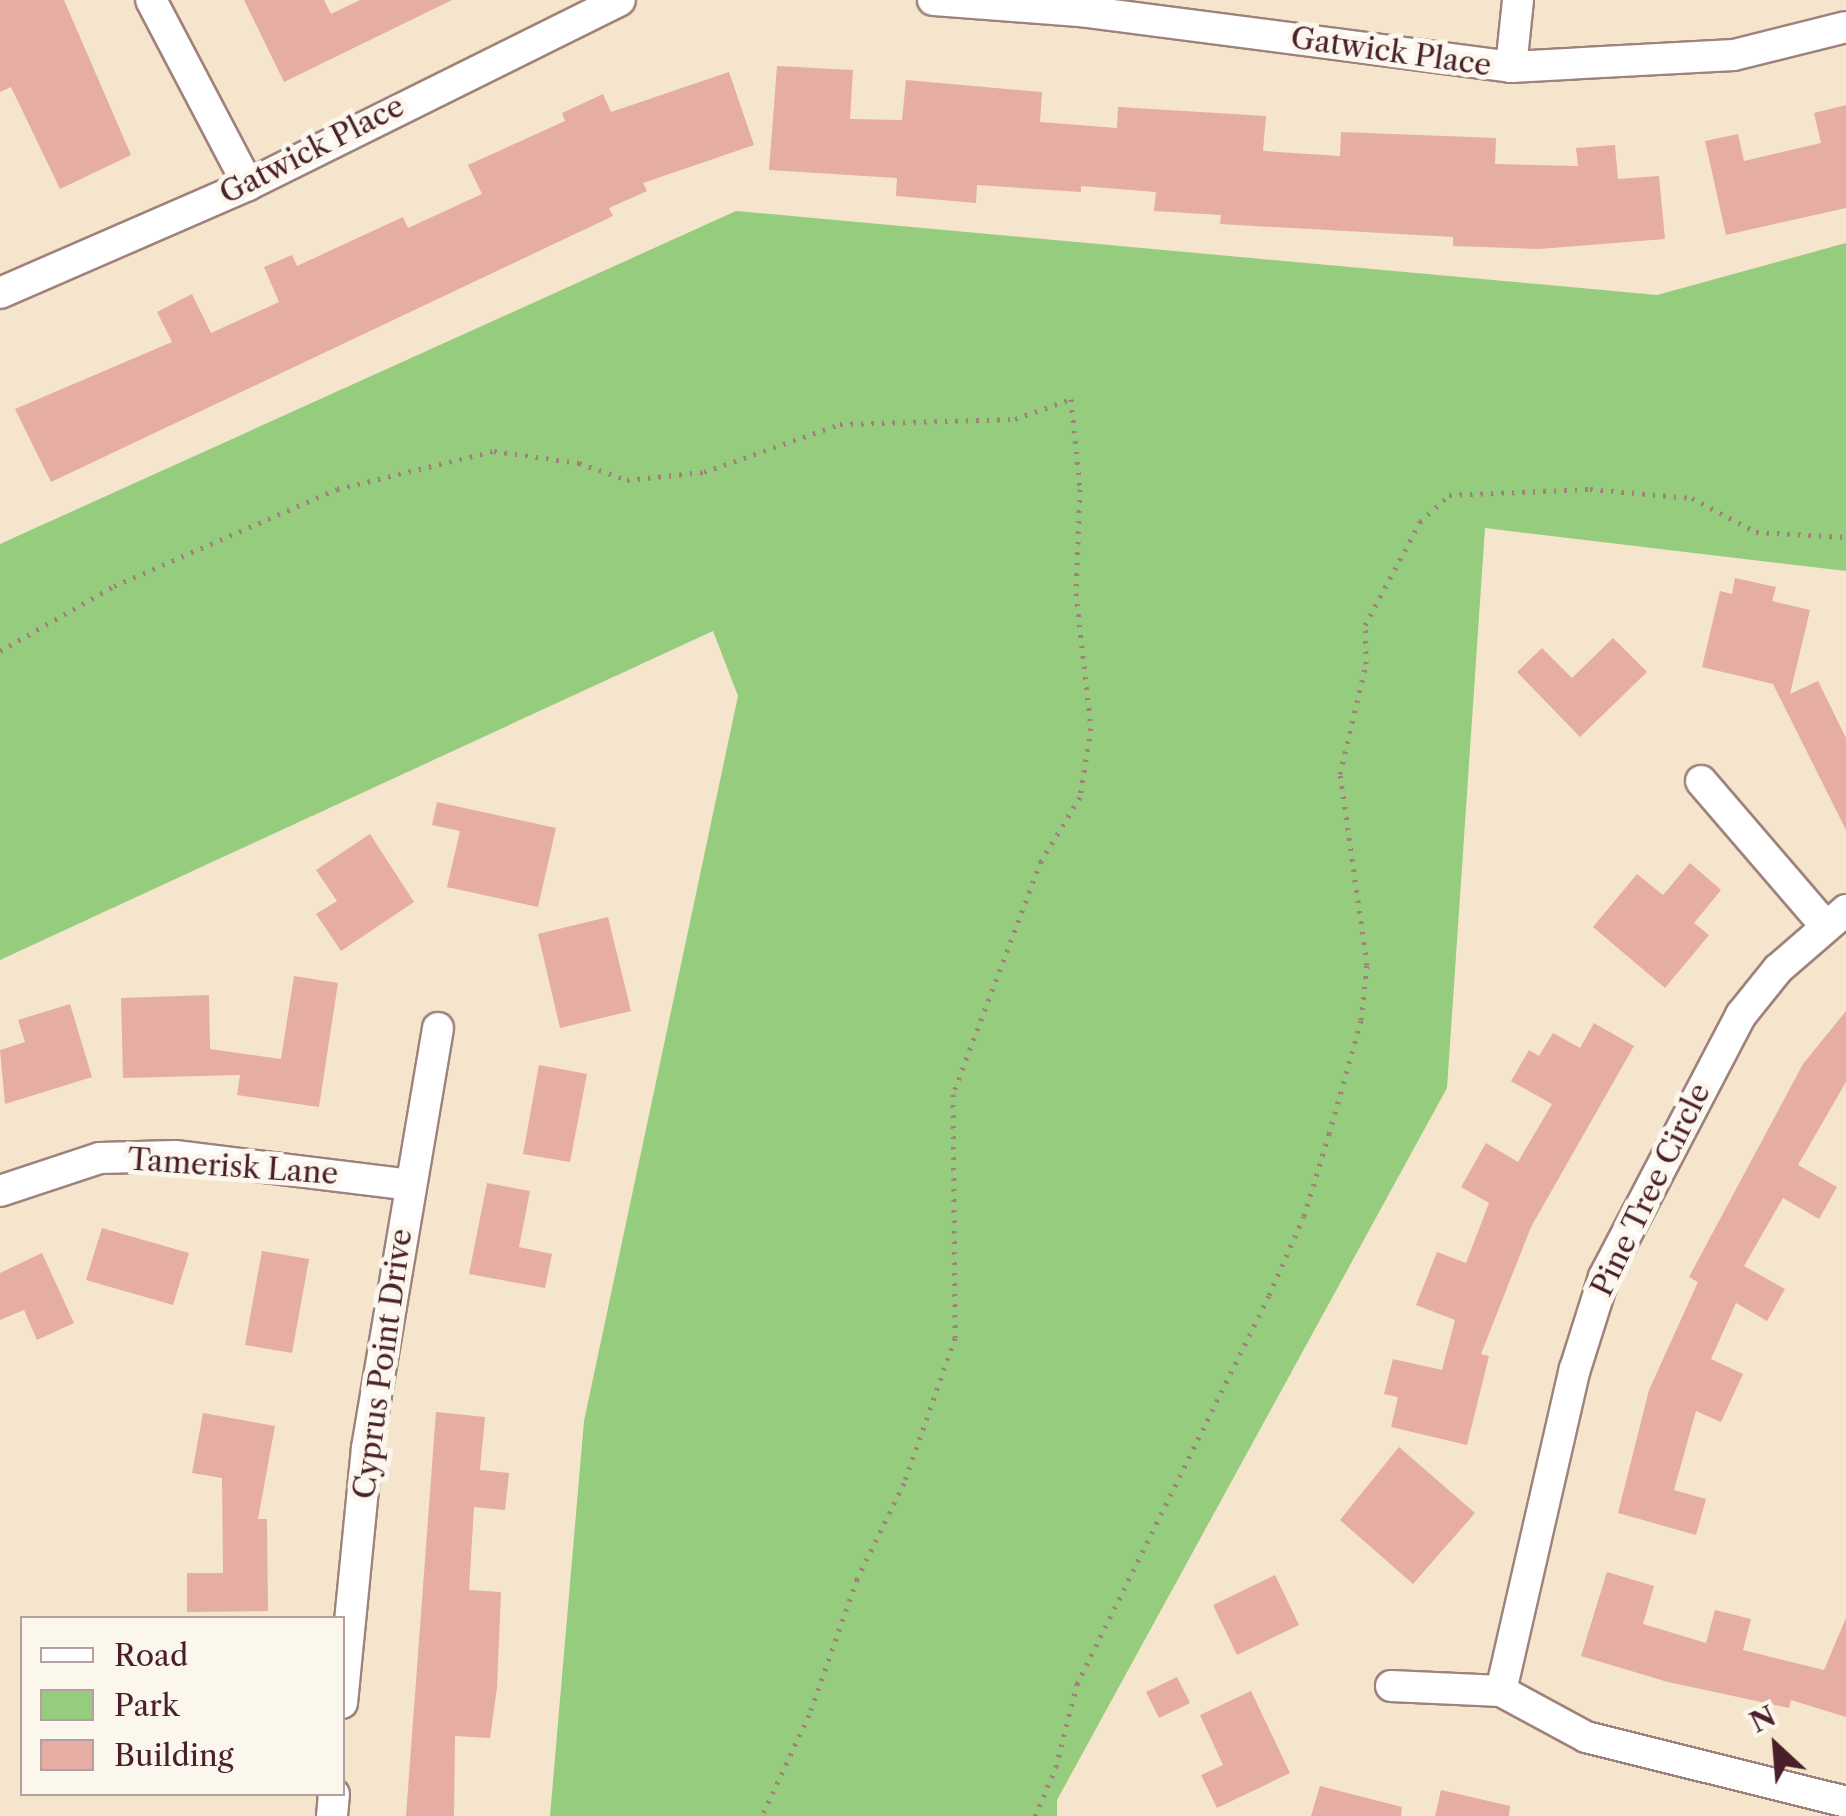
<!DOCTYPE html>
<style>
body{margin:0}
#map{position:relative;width:1846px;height:1816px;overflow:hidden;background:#f5e5cc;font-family:"Libre Caslon Text",serif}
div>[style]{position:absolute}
.green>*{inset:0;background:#96cc7e}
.building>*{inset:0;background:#e5ada4}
.path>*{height:5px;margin-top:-2.5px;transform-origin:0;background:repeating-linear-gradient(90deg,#a0827c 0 2.5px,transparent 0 10.5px)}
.roads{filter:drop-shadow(2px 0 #a0827c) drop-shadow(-2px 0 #a0827c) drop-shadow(0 2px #a0827c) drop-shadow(0 -2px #a0827c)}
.street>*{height:30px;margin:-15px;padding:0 15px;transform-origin:15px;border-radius:15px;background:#fff}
span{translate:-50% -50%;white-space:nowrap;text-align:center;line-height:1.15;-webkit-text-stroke:10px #fbf7ec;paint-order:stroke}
.street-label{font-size:30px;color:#4a1f2b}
.legend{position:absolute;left:20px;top:1616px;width:325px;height:180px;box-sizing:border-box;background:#fbf7ec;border:2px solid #b4a19f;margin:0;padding:12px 18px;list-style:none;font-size:30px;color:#4a1f2b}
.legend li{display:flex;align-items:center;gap:20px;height:50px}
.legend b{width:50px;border:2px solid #b4a19f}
.north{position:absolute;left:1726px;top:1696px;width:100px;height:100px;-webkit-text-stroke:8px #fbf7ec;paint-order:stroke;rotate:334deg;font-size:28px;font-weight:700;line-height:40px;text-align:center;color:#4a1f2b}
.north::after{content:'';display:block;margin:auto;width:35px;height:45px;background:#4a1f2b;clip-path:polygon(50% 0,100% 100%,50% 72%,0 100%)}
</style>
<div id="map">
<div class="green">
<div style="clip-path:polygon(736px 211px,1657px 295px,1846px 243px,1846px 571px,1485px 528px,1447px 1088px,1057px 1800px,1057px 1816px,550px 1816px,584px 1421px,738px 696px,713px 631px,0 960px,0 544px)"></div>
</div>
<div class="building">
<div style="clip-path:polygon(0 0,64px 0,131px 155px,60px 189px,11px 87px,0 92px)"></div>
<div style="clip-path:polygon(244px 0,324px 0,331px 14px,360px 0,452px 0,284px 82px)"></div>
<div style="clip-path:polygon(777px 66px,853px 70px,850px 119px,902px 120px,906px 80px,1042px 92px,1040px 122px,1117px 128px,1118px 107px,1266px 116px,1263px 151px,1340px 156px,1341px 132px,1496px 138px,1495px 164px,1578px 166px,1576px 148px,1615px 145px,1618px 179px,1659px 176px,1665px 239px,1539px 249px,1453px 246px,1453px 237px,1220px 224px,1221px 215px,1154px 211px,1156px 192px,1081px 186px,1081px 192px,977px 185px,976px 203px,896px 196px,897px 178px,769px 170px)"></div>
<div style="clip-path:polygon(729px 72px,754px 145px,643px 183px,647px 191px,609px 208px,613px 216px,51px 482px,15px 409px,172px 342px,157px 312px,192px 294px,211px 333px,279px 302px,264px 267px,292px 255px,297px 266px,403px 217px,408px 228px,482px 194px,468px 165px,565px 121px,562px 113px,603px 94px,611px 112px)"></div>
<div style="clip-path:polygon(1846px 105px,1846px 208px,1726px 235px,1705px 141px,1738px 134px,1744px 161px,1821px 143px,1814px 113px)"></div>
<div style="clip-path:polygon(1735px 578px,1776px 587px,1772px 601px,1810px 610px,1790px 694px,1818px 681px,1846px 738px,1846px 830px,1773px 684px,1702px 667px,1720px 591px,1732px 594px)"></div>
<div style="clip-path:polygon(1613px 638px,1647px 672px,1580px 737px,1517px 672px,1542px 648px,1572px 678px)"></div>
<div style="clip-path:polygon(437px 802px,556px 828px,538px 907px,447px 887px,460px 831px,432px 825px)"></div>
<div style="clip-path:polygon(370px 834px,414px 902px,341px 951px,316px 914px,337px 901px,316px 870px)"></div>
<div style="clip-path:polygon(1690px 863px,1721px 890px,1694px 923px,1709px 935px,1665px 988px,1593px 927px,1637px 874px,1663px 895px)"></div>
<div style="clip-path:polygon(608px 917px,631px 1011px,560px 1028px,538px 934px)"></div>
<div style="clip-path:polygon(294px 976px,338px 983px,319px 1107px,237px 1095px,240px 1075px,123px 1078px,121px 998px,209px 995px,210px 1049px,281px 1059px)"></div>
<div style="clip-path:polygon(70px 1004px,92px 1077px,5px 1104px,0 1050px,25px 1042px,18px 1020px)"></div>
<div style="clip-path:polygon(1846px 1011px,1846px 1082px,1798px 1165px,1837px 1187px,1819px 1219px,1783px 1198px,1744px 1266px,1785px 1289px,1767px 1321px,1736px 1303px,1711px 1359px,1743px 1374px,1721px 1422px,1696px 1411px,1674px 1490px,1706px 1499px,1696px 1535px,1618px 1513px,1649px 1390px,1698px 1282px,1689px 1277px,1803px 1064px)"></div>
<div style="clip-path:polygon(1594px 1023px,1634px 1046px,1531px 1227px,1481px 1354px,1489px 1356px,1467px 1445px,1391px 1427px,1398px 1397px,1384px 1394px,1393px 1359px,1442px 1370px,1455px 1320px,1416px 1305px,1437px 1252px,1466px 1263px,1489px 1203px,1461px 1187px,1486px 1143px,1518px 1162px,1552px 1104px,1511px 1081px,1529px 1050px,1539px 1056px,1553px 1033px,1580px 1048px)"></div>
<div style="clip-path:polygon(539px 1065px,587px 1074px,570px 1162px,523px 1154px)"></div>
<div style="clip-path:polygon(487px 1183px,530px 1191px,519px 1247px,552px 1254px,545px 1288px,469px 1274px)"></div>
<div style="clip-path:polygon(102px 1228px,189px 1253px,173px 1305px,86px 1280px)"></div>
<div style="clip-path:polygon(262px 1251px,309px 1259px,292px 1353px,245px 1345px)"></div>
<div style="clip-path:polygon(42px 1253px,74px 1323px,37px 1340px,24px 1310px,0 1320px,0 1273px)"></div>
<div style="clip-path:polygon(436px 1412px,485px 1417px,480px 1470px,509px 1473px,505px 1510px,474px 1507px,469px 1590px,501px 1592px,497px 1688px,490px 1738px,455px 1736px,454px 1816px,406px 1816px)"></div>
<div style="clip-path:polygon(203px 1413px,275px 1426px,258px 1519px,267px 1519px,268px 1611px,187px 1612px,187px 1573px,223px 1573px,222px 1478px,192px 1473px)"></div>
<div style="clip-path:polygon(1399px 1447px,1475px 1513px,1413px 1584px,1340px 1520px)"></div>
<div style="clip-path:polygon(1607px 1572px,1654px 1586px,1643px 1624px,1706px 1643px,1715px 1610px,1751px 1619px,1743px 1650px,1824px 1670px,1846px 1618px,1846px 1717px,1791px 1700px,1789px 1708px,1668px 1682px,1581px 1656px)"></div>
<div style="clip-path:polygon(1275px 1575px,1299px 1625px,1237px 1655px,1213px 1605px)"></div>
<div style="clip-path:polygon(1177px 1677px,1190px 1703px,1159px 1718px,1146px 1692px)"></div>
<div style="clip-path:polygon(1251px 1691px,1290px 1773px,1217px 1808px,1201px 1775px,1223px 1765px,1200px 1715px)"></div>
<div style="clip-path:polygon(1320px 1786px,1402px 1807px,1401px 1816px,1311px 1816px)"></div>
<div style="clip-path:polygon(1441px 1790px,1510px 1806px,1509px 1816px,1435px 1816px)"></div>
</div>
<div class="path">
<div style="left:0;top:651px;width:131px;rotate:-29.7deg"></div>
<div style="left:114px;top:586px;width:243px;rotate:-23.5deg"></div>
<div style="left:337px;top:489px;width:162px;rotate:-13.6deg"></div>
<div style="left:494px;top:451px;width:86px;rotate:8deg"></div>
<div style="left:579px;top:463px;width:51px;rotate:19.5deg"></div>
<div style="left:627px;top:480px;width:77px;rotate:-5.9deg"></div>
<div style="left:704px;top:472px;width:144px;rotate:-19.4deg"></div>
<div style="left:840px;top:424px;width:175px;rotate:-1.6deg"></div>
<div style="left:1015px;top:419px;width:59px;rotate:-19.7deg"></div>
<div style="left:1071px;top:399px;width:90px;rotate:84.3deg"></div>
<div style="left:1080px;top:489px;width:104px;rotate:92.2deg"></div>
<div style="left:1076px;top:593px;width:136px;rotate:83.7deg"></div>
<div style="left:1091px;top:728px;width:70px;rotate:99.1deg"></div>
<div style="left:1080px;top:797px;width:75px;rotate:121.4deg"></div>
<div style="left:1041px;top:861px;width:249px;rotate:110.7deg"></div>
<div style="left:953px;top:1094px;width:244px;rotate:89.5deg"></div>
<div style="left:955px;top:1338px;width:154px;rotate:109.4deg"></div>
<div style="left:904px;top:1483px;width:107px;rotate:116.1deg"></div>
<div style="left:857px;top:1579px;width:144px;rotate:109.4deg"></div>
<div style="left:809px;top:1715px;width:111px;rotate:115deg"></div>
<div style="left:1035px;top:1816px;width:53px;rotate:-66.8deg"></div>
<div style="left:1056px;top:1767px;width:86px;rotate:-75.8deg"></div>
<div style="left:1077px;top:1684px;width:434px;rotate:-63.7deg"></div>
<div style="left:1269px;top:1295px;width:86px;rotate:-66.1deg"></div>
<div style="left:1304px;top:1216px;width:86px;rotate:-73deg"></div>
<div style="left:1329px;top:1134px;width:118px;rotate:-74.3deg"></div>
<div style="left:1361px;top:1020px;width:55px;rotate:-83.8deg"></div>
<div style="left:1367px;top:965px;width:193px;rotate:-98deg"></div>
<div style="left:1340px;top:774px;width:113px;rotate:-76.7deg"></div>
<div style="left:1366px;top:664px;width:39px;rotate:-91deg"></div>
<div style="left:1365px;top:625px;width:117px;rotate:-61.9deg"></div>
<div style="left:1420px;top:522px;width:40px;rotate:-43deg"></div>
<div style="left:1449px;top:495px;width:141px;rotate:-2.4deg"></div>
<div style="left:1590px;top:489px;width:102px;rotate:5deg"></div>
<div style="left:1692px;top:498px;width:72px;rotate:28deg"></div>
<div style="left:1756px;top:532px;width:90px;rotate:3.2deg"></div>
</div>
<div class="roads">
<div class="street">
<div style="left:151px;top:0;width:209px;rotate:62.3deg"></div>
<div style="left:933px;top:0;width:148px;rotate:4.3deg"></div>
<div style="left:1081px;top:11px;width:434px;rotate:7.4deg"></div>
<div style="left:1511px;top:67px;width:223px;rotate:-3.1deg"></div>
<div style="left:1734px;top:55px;width:115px;rotate:-14deg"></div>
<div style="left:1511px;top:67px;width:67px;rotate:-84deg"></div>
<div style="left:0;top:293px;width:270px;rotate:-23.5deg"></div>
<div style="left:248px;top:185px;width:415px;rotate:-26.4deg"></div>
<div style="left:1701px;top:781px;width:189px;rotate:49.3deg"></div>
<div style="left:0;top:1191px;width:105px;rotate:-18.3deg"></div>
<div style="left:100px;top:1158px;width:75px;rotate:-1.5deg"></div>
<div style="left:175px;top:1156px;width:237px;rotate:7deg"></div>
<div style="left:1391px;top:1686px;width:110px;rotate:2.6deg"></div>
<div style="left:1501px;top:1691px;width:97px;rotate:28.4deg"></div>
<div style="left:1586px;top:1737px;width:268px;rotate:14deg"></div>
<div style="left:1501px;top:1691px;width:330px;rotate:-77.1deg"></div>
<div style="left:1575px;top:1369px;width:96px;rotate:-72.5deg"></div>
<div style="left:1604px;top:1277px;width:296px;rotate:-62.4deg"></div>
<div style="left:1741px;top:1015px;width:59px;rotate:-51.2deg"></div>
<div style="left:1778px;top:969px;width:90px;rotate:-40.9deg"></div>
<div style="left:342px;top:1703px;width:256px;rotate:-84.4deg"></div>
<div style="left:367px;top:1448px;width:426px;rotate:-80.4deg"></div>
<div style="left:332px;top:1816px;width:22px;rotate:-85deg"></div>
</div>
</div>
<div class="street-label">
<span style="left:1391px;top:52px;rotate:8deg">Gatwick Place</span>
<span style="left:312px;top:150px;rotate:-27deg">Gatwick Place</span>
<span style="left:233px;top:1167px;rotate:4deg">Tamerisk Lane</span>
<span style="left:1651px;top:1190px;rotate:-64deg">Pine Tree Circle</span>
<span style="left:383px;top:1364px;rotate:-82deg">Cyprus Point Drive</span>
</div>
<ul class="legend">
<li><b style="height:12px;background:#fff"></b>Road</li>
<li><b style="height:28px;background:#96cc7e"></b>Park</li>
<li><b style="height:28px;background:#e5ada4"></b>Building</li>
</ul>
<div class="north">N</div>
</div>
